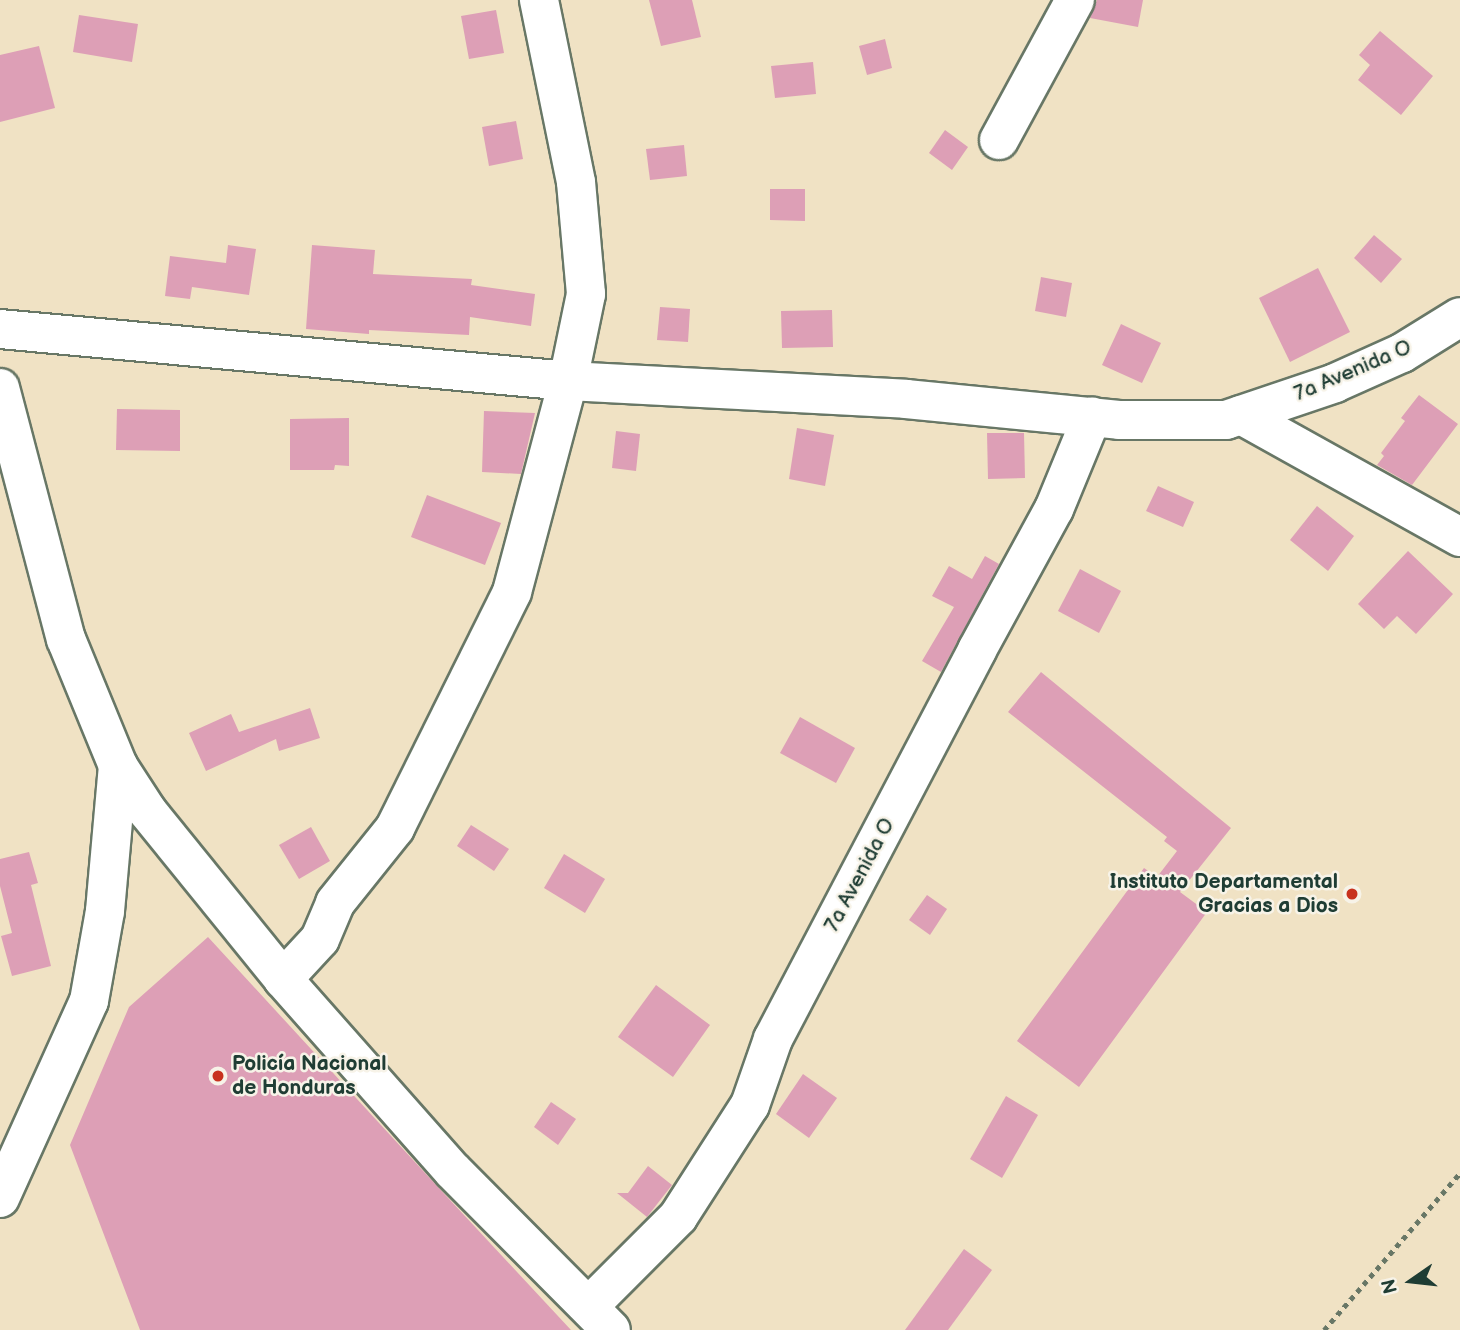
<!DOCTYPE html>
<meta charset="utf-8">
<style>
body{margin:0}
#map{position:relative;width:1460px;height:1330px;overflow:hidden;background:#f0e2c4;font-family:"Balsamiq Sans",sans-serif}
div>[style]{position:absolute}
.building>*{inset:0;background:#dd9fb6}
.path>*{height:4.5px;margin-top:-2.25px;transform-origin:0;background:repeating-linear-gradient(90deg,#687766 0 5px,transparent 0 10px)}
.roads{filter:drop-shadow(2px 0 #687766) drop-shadow(-2px 0 #687766) drop-shadow(0 2px #687766) drop-shadow(0 -2px #687766)}
.minor>*{height:38px;margin:-19px;padding:0 19px;transform-origin:19px;border-radius:19px;background:#fff}
.dots>*{width:19px;height:19px;translate:-50% -50%;box-sizing:border-box;border:4px solid #f7f3e8;border-radius:50%}
span{translate:-50% -50%;white-space:nowrap;text-align:center;line-height:1.15;-webkit-text-stroke:5px #f7f3e8;paint-order:stroke}
.street-label{font-size:21px;color:#1f3d34}
.poi-label{font-size:21px;color:#1f3d34;font-weight:700}
.right{translate:-100% -50%;text-align:right}
.left{translate:0 -50%;text-align:left}
.north{position:absolute;left:1376px;top:1246px;width:70px;height:70px;-webkit-text-stroke:5px #f7f3e8;paint-order:stroke;rotate:256deg;font-size:19px;font-weight:700;line-height:28px;text-align:center;color:#1f3d34}
.north::after{content:'';display:block;margin:auto;width:24px;height:32px;background:#1f3d34;clip-path:polygon(50% 0,100% 100%,50% 72%,0 100%)}
</style>
<div id="map">
<div class="building">
<div style="clip-path:polygon(649px 0,692px 0,701px 37px,661px 46px)"></div>
<div style="clip-path:polygon(1097px 0,1143px 0,1138px 27px,1090px 18px)"></div>
<div style="clip-path:polygon(496px 10px,504px 53px,469px 59px,461px 16px)"></div>
<div style="clip-path:polygon(79px 15px,138px 24px,132px 62px,73px 52px)"></div>
<div style="clip-path:polygon(1380px 31px,1433px 76px,1401px 115px,1358px 80px,1370px 65px,1359px 55px)"></div>
<div style="clip-path:polygon(885px 39px,892px 68px,867px 75px,859px 46px)"></div>
<div style="clip-path:polygon(39px 46px,55px 108px,0 122px,0 55px)"></div>
<div style="clip-path:polygon(813px 62px,816px 94px,775px 98px,771px 66px)"></div>
<div style="clip-path:polygon(516px 121px,523px 159px,489px 166px,482px 127px)"></div>
<div style="clip-path:polygon(945px 130px,968px 147px,952px 170px,929px 153px)"></div>
<div style="clip-path:polygon(684px 145px,687px 176px,650px 180px,646px 149px)"></div>
<div style="clip-path:polygon(770px 189px,805px 189px,805px 221px,770px 220px)"></div>
<div style="clip-path:polygon(1374px 235px,1402px 259px,1381px 283px,1354px 258px)"></div>
<div style="clip-path:polygon(228px 245px,256px 249px,249px 295px,192px 287px,190px 299px,165px 296px,170px 256px,226px 263px)"></div>
<div style="clip-path:polygon(312px 245px,375px 250px,373px 274px,472px 279px,471px 285px,535px 294px,531px 326px,470px 317px,469px 335px,369px 330px,369px 334px,306px 329px)"></div>
<div style="clip-path:polygon(1318px 268px,1350px 332px,1290px 362px,1259px 298px)"></div>
<div style="clip-path:polygon(1041px 277px,1072px 283px,1066px 317px,1035px 311px)"></div>
<div style="clip-path:polygon(660px 307px,690px 309px,688px 342px,657px 340px)"></div>
<div style="clip-path:polygon(832px 310px,833px 347px,782px 348px,781px 311px)"></div>
<div style="clip-path:polygon(1121px 324px,1161px 343px,1142px 383px,1102px 365px)"></div>
<div style="clip-path:polygon(1419px 395px,1458px 424px,1412px 485px,1377px 465px,1384px 456px,1381px 453px,1405px 421px,1401px 418px)"></div>
<div style="clip-path:polygon(117px 409px,180px 410px,180px 451px,116px 450px)"></div>
<div style="clip-path:polygon(484px 411px,535px 413px,521px 474px,482px 472px)"></div>
<div style="clip-path:polygon(349px 418px,349px 466px,335px 465px,334px 470px,290px 470px,290px 419px)"></div>
<div style="clip-path:polygon(797px 428px,834px 435px,825px 486px,789px 479px)"></div>
<div style="clip-path:polygon(616px 431px,640px 434px,636px 471px,612px 468px)"></div>
<div style="clip-path:polygon(987px 433px,1024px 433px,1025px 478px,988px 479px)"></div>
<div style="clip-path:polygon(1158px 486px,1194px 502px,1183px 527px,1146px 511px)"></div>
<div style="clip-path:polygon(427px 495px,501px 523px,485px 565px,411px 537px)"></div>
<div style="clip-path:polygon(1317px 506px,1354px 536px,1328px 571px,1290px 540px)"></div>
<div style="clip-path:polygon(1408px 551px,1453px 594px,1416px 634px,1397px 616px,1384px 629px,1358px 604px)"></div>
<div style="clip-path:polygon(985px 556px,999px 564px,941px 672px,922px 661px,954px 607px,932px 596px,949px 566px,972px 579px)"></div>
<div style="clip-path:polygon(1080px 569px,1121px 591px,1099px 633px,1058px 611px)"></div>
<div style="clip-path:polygon(1041px 672px,1231px 828px,1180px 892px,1207px 912px,1079px 1087px,1017px 1041px,1144px 868px,1157px 877px,1177px 851px,1164px 841px,1167px 837px,1008px 712px)"></div>
<div style="clip-path:polygon(310px 708px,320px 738px,279px 751px,276px 739px,206px 771px,189px 733px,231px 714px,239px 732px)"></div>
<div style="clip-path:polygon(800px 717px,855px 748px,836px 783px,780px 753px)"></div>
<div style="clip-path:polygon(471px 825px,509px 849px,494px 871px,457px 846px)"></div>
<div style="clip-path:polygon(311px 827px,330px 861px,299px 879px,279px 845px)"></div>
<div style="clip-path:polygon(29px 852px,38px 883px,31px 885px,51px 966px,12px 976px,1px 936px,12px 933px,0 886px,0 859px)"></div>
<div style="clip-path:polygon(564px 854px,605px 879px,585px 913px,544px 888px)"></div>
<div style="clip-path:polygon(927px 895px,947px 909px,930px 935px,909px 920px)"></div>
<div style="clip-path:polygon(208px 937px,437px 1186px,571px 1330px,140px 1330px,70px 1145px,129px 1007px)"></div>
<div style="clip-path:polygon(656px 985px,710px 1025px,673px 1077px,618px 1037px)"></div>
<div style="clip-path:polygon(803px 1074px,837px 1098px,809px 1138px,776px 1114px)"></div>
<div style="clip-path:polygon(1006px 1096px,1038px 1115px,1002px 1178px,970px 1159px)"></div>
<div style="clip-path:polygon(551px 1102px,576px 1119px,558px 1145px,534px 1127px)"></div>
<div style="clip-path:polygon(648px 1166px,672px 1185px,647px 1217px,617px 1193px,628px 1193px)"></div>
<div style="clip-path:polygon(964px 1249px,992px 1270px,948px 1330px,905px 1330px)"></div>
</div>
<div class="path">
<div style="left:1324px;top:1330px;width:208px;rotate:-49.1deg"></div>
</div>
<div class="roads">
<div class="minor">
<div style="left:999px;top:140px;width:159px;rotate:-61.5deg"></div>
<div style="left:0;top:329px;width:570px;rotate:5.23deg"></div>
<div style="left:568px;top:381px;width:338px;rotate:3deg"></div>
<div style="left:906px;top:399px;width:214px;rotate:5.6deg"></div>
<div style="left:1119px;top:420px;width:107px"></div>
<div style="left:1226px;top:420px;width:115px;rotate:-18.7deg"></div>
<div style="left:1335px;top:383px;width:73px;rotate:-24.1deg"></div>
<div style="left:1402px;top:353px;width:68px;rotate:-31.8deg"></div>
<div style="left:0;top:388px;width:260px;rotate:75.3deg"></div>
<div style="left:66px;top:639px;width:137px;rotate:67.7deg"></div>
<div style="left:118px;top:766px;width:55px;rotate:56.9deg"></div>
<div style="left:148px;top:812px;width:215px;rotate:51deg"></div>
<div style="left:283px;top:979px;width:256px;rotate:48.5deg"></div>
<div style="left:453px;top:1171px;width:224px;rotate:45.2deg"></div>
<div style="left:1241px;top:415px;width:251px;rotate:29.1deg"></div>
<div style="left:283px;top:979px;width:54px;rotate:-47.2deg"></div>
<div style="left:320px;top:939px;width:39px;rotate:-67deg"></div>
<div style="left:335px;top:903px;width:96px;rotate:-51.3deg"></div>
<div style="left:395px;top:828px;width:263px;rotate:-63.6deg"></div>
<div style="left:512px;top:592px;width:218px;rotate:-75.1deg"></div>
<div style="left:568px;top:381px;width:89px;rotate:-78.3deg"></div>
<div style="left:586px;top:294px;width:112px;rotate:-95.1deg"></div>
<div style="left:576px;top:182px;width:186px;rotate:-101.5deg"></div>
<div style="left:0;top:1198px;width:216px;rotate:-65.7deg"></div>
<div style="left:89px;top:1001px;width:91px;rotate:-79.9deg"></div>
<div style="left:105px;top:911px;width:146px;rotate:-84.9deg"></div>
<div style="left:589px;top:1306px;width:126px;rotate:-45deg"></div>
<div style="left:678px;top:1217px;width:133px;rotate:-57.3deg"></div>
<div style="left:750px;top:1105px;width:70px;rotate:-70.8deg"></div>
<div style="left:773px;top:1039px;width:439px;rotate:-62.3deg"></div>
<div style="left:977px;top:650px;width:161px;rotate:-61.4deg"></div>
<div style="left:1054px;top:509px;width:100px;rotate:-67.6deg"></div>
</div>
</div>
<div class="dots">
<div style="left:1352px;top:894px;background:#c8321e"></div>
<div style="left:218px;top:1076px;background:#c8321e"></div>
</div>
<div class="street-label">
<span style="left:1353px;top:371px;rotate:-23deg">7a Avenida O</span>
<span style="left:860px;top:875px;rotate:-62deg">7a Avenida O</span>
</div>
<div class="poi-label">
<span class="right" style="left:1338px;top:894px">Instituto Departamental<br>Gracias a Dios</span>
<span class="left" style="left:232px;top:1076px">Policía Nacional<br>de Honduras</span>
</div>
<div class="north">N</div>
</div>
